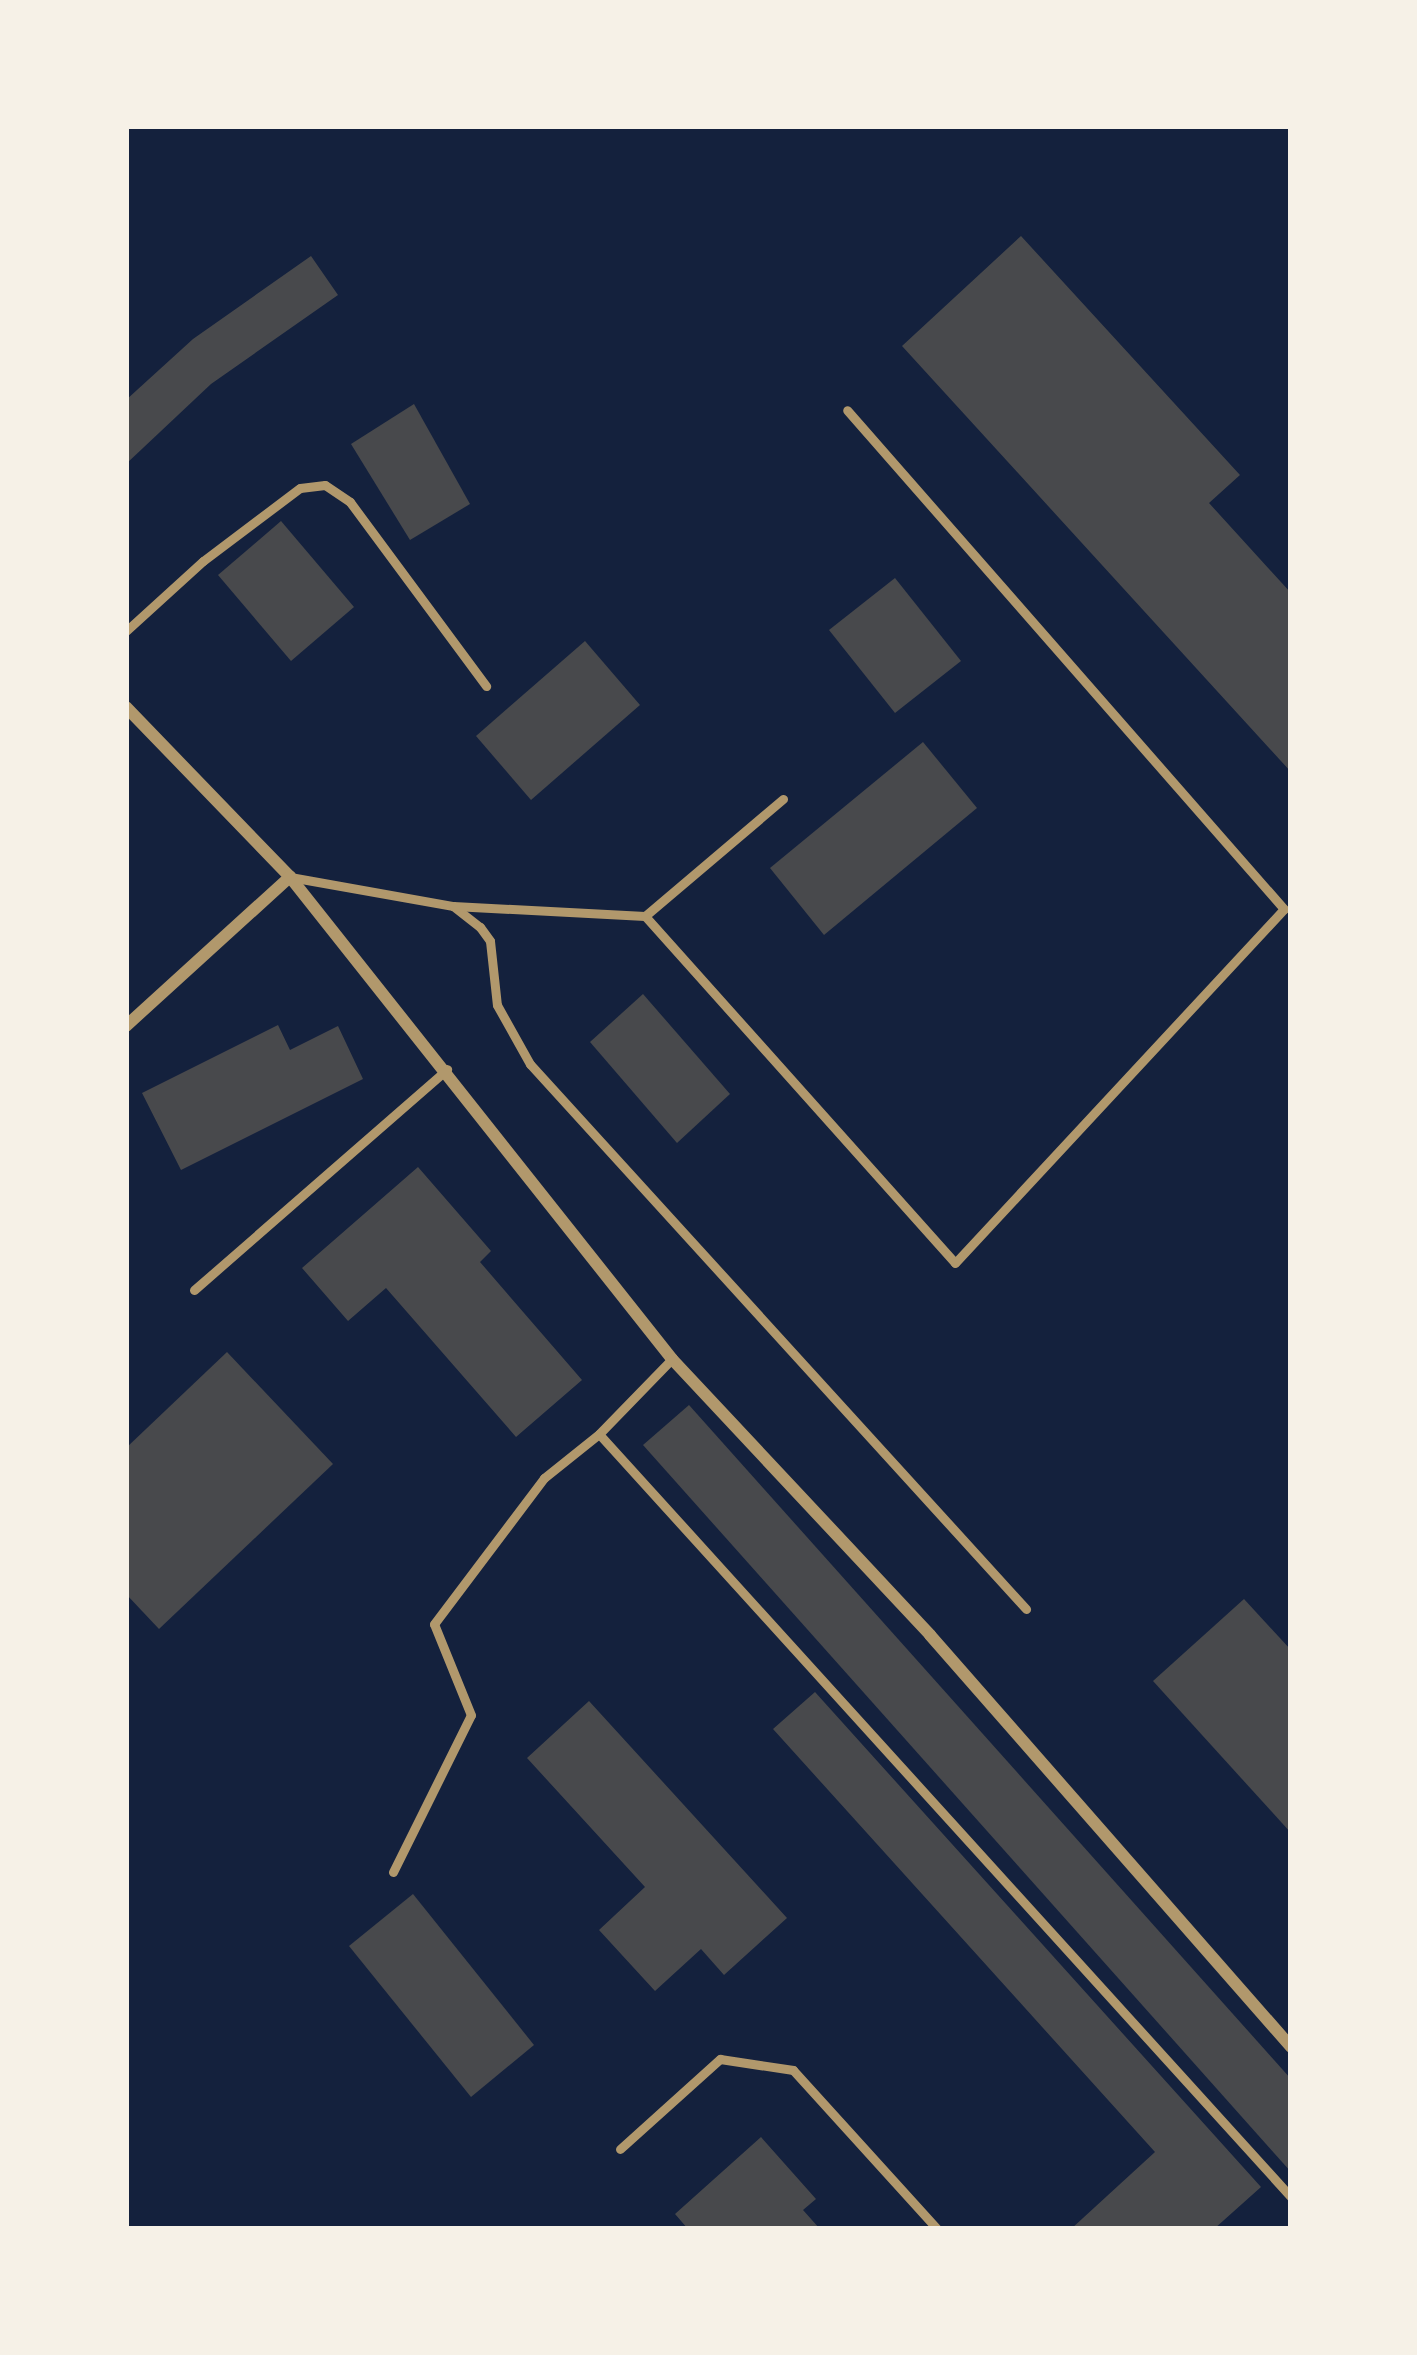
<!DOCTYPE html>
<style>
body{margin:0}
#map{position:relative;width:1417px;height:2355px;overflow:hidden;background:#14213d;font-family:Georgia,serif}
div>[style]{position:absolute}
.building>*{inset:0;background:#48494c}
.service>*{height:9px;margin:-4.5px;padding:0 4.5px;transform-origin:4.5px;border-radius:4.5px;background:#b1986c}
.minor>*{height:12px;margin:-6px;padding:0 6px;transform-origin:6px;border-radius:6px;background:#b1986c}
span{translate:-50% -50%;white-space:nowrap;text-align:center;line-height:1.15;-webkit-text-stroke:12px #f6f1e7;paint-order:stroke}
.frame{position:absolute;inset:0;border:129px solid #f6f1e7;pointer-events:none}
</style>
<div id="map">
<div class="building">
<div style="clip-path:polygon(1021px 236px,1240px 475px,1209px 503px,1291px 593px,1291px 772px,902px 346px)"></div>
<div style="clip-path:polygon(311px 256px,338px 295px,211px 384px,126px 464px,126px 400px,193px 339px)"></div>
<div style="clip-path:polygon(414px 404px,470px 504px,410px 540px,351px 444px)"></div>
<div style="clip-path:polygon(281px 521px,354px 607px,291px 661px,218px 575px)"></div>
<div style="clip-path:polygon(895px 578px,961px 661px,895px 713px,829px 630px)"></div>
<div style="clip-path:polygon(585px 641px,640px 705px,531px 800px,476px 736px)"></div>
<div style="clip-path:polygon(923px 742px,977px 808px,824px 935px,770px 868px)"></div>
<div style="clip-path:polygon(643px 994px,730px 1094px,677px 1143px,590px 1042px)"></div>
<div style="clip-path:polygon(278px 1025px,290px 1050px,338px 1026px,363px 1079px,181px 1170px,142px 1093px)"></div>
<div style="clip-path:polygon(418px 1167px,491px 1251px,480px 1262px,582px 1380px,516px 1437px,386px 1288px,348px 1321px,302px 1268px)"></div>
<div style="clip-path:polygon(227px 1352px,333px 1464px,159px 1629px,126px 1594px,126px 1448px)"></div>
<div style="clip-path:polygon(689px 1405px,1291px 2079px,1291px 2172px,643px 1445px)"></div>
<div style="clip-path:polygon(1244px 1599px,1291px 1650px,1291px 1833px,1153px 1681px)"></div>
<div style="clip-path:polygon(815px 1692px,1261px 2187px,1214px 2229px,1071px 2229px,1155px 2152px,773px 1729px)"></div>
<div style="clip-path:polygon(589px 1701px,787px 1918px,724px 1975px,701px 1949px,655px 1991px,599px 1930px,645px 1887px,527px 1758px)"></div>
<div style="clip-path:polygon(413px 1894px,534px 2045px,471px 2097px,349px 1946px)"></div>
<div style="clip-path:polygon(761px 2137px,816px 2199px,803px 2210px,820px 2229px,688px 2229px,675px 2214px)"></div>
</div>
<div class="service">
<div style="left:126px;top:631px;width:104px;rotate:-42.3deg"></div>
<div style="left:203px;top:561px;width:121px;rotate:-37deg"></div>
<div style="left:300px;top:488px;width:25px;rotate:-7deg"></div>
<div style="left:325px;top:485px;width:30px;rotate:34deg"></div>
<div style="left:350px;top:502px;width:229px;rotate:53.5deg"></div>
<div style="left:290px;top:877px;width:166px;rotate:10.1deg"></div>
<div style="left:453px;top:906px;width:34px;rotate:38deg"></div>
<div style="left:480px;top:927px;width:17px;rotate:54deg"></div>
<div style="left:490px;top:941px;width:64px;rotate:83.8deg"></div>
<div style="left:497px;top:1005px;width:68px;rotate:60.8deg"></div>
<div style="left:530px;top:1064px;width:737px;rotate:47.69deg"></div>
<div style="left:453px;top:906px;width:192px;rotate:3deg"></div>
<div style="left:645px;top:916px;width:465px;rotate:48.2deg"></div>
<div style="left:955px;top:1263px;width:483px;rotate:-47.1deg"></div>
<div style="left:1284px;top:909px;width:663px;rotate:-131.21deg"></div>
<div style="left:645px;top:916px;width:181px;rotate:-40.3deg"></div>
<div style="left:194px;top:1290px;width:336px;rotate:-41.1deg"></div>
<div style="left:599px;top:1434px;width:1030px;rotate:47.79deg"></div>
<div style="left:393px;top:1872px;width:175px;rotate:-63.6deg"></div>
<div style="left:471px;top:1715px;width:98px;rotate:-112.1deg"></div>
<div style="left:434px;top:1624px;width:183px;rotate:-53deg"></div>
<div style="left:544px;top:1478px;width:70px;rotate:-38.7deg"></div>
<div style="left:599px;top:1434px;width:105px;rotate:-45.8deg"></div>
<div style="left:620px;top:2149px;width:135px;rotate:-42deg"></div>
<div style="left:720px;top:2059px;width:74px;rotate:8.6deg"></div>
<div style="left:793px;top:2070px;width:215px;rotate:47.8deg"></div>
</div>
<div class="minor">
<div style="left:126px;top:707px;width:236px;rotate:46deg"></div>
<div style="left:290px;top:877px;width:615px;rotate:51.6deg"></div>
<div style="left:672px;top:1359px;width:378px;rotate:46.9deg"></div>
<div style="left:930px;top:1635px;width:548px;rotate:48.77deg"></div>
<div style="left:126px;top:1026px;width:222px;rotate:-42.3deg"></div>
</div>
<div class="frame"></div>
</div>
